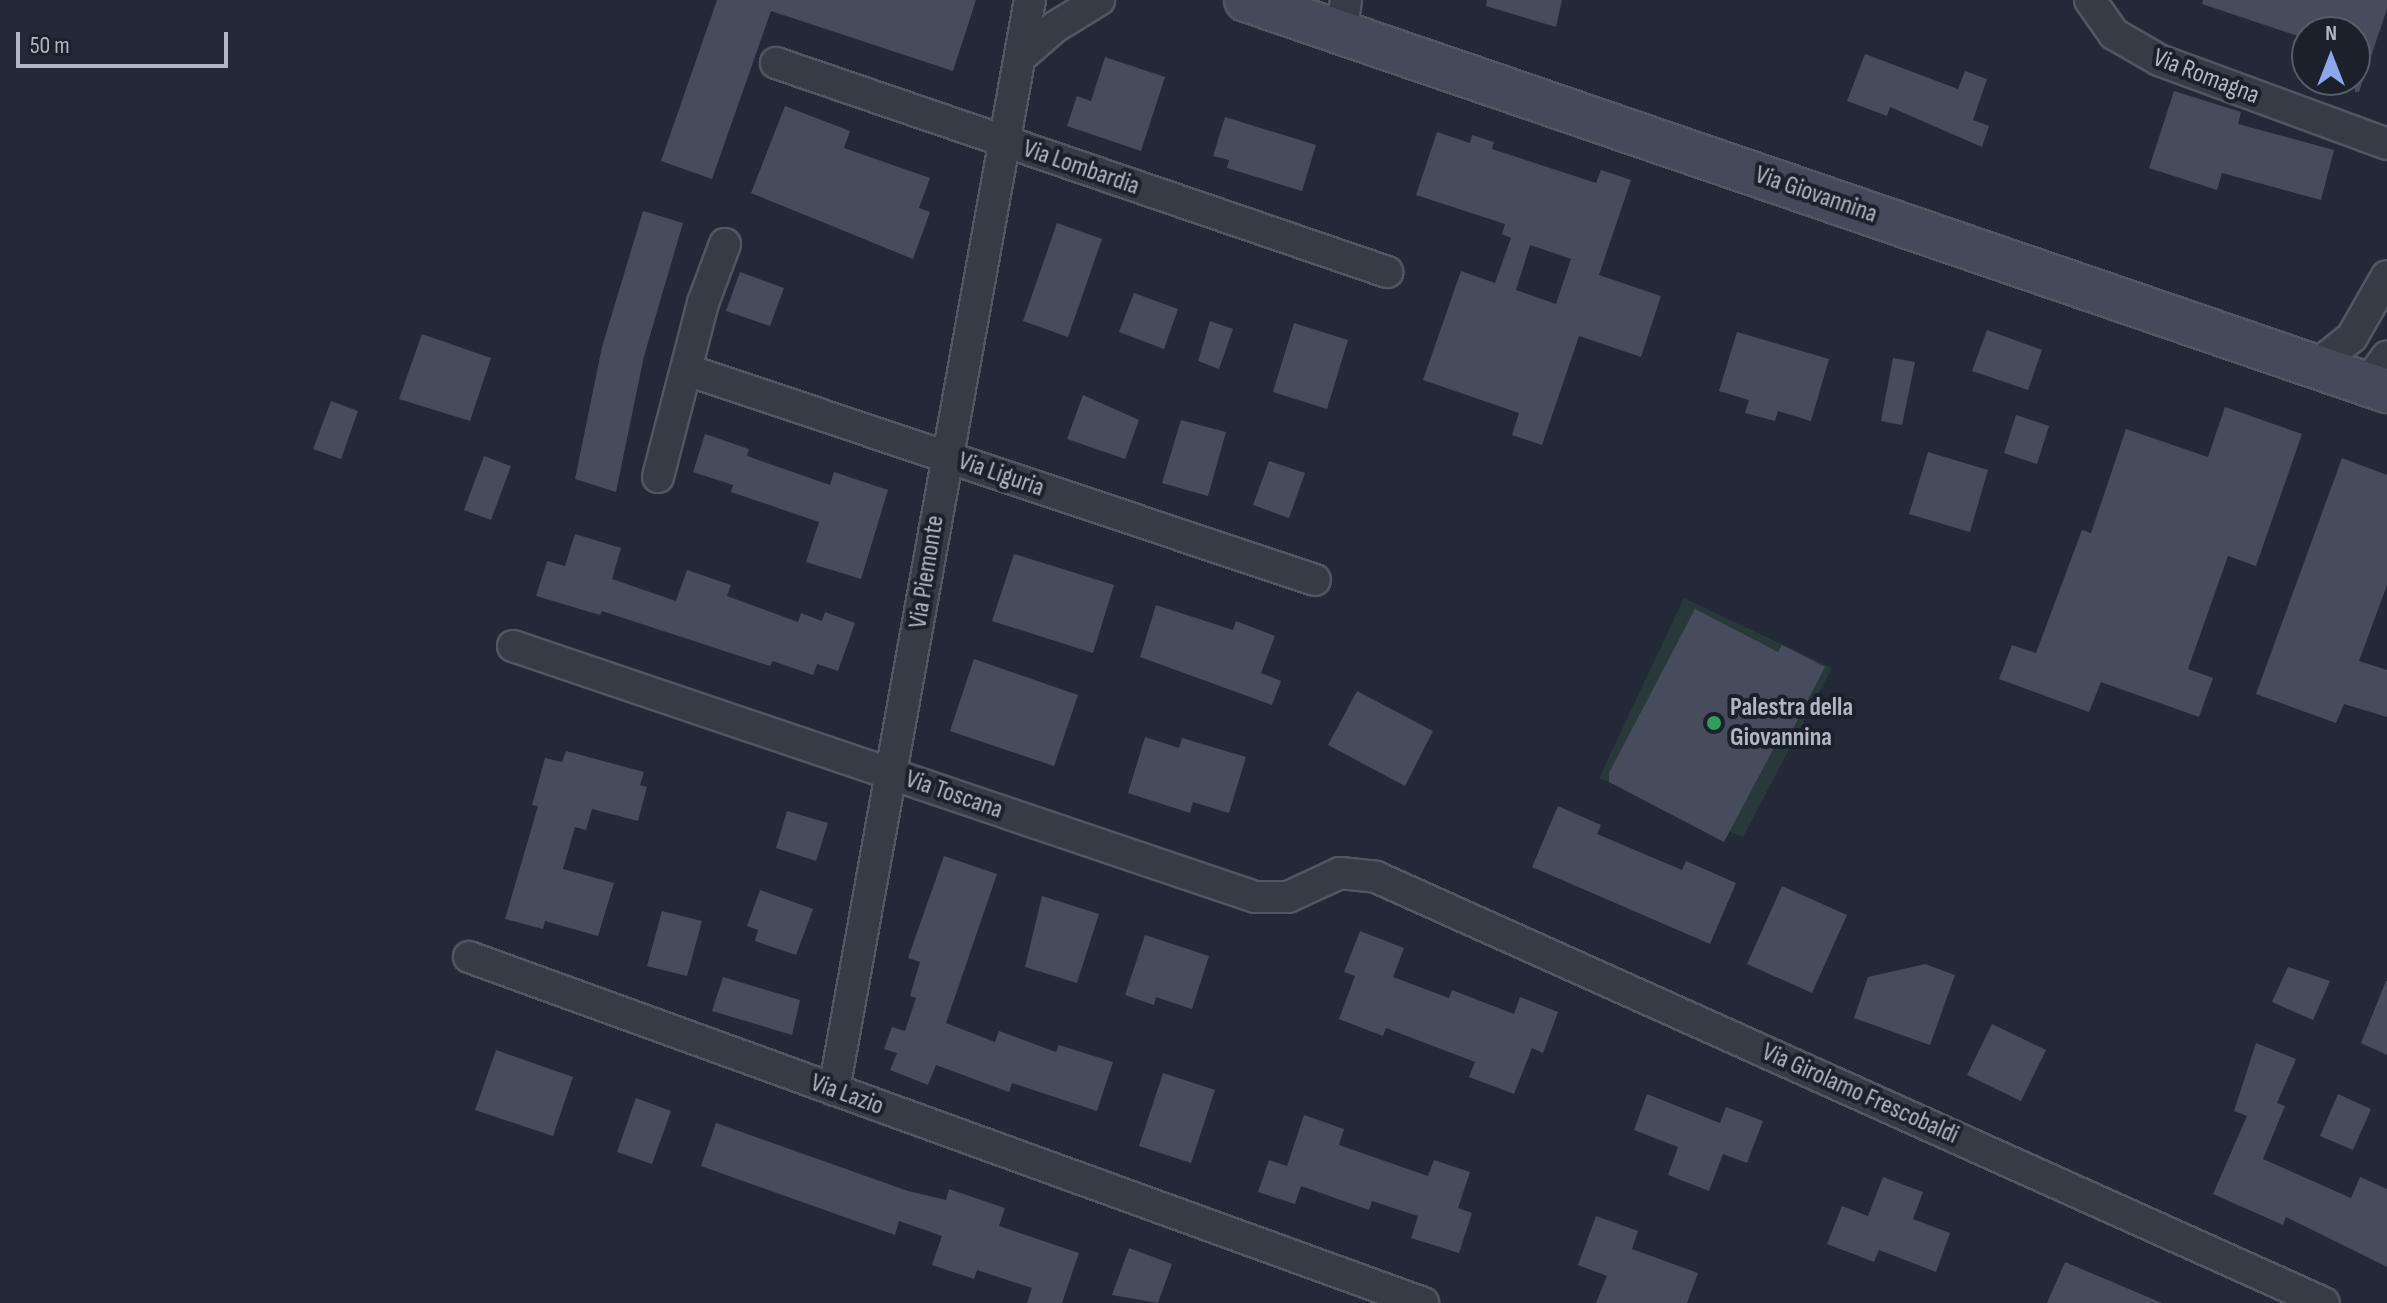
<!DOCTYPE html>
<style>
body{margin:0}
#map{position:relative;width:2387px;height:1303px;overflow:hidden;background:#232936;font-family:"Sofia Sans Condensed",sans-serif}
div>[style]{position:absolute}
.green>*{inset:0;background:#29393b}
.building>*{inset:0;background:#474c5c}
.roads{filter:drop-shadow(2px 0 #515661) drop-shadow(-2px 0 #515661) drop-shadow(0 2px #515661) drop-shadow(0 -2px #515661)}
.street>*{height:30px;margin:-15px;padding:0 15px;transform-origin:15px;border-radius:15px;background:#363b46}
.secondary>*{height:42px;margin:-21px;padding:0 21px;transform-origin:21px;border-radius:21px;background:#444a59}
.dots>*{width:22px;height:22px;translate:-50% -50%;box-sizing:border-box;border:4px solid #1b202b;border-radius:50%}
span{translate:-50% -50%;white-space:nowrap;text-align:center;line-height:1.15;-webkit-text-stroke:8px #1b202b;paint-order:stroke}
.street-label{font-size:26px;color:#b1b6c3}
.poi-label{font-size:26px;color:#b1b6c3;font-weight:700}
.left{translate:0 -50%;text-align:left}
.north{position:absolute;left:2291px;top:16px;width:80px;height:80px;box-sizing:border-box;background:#1b202b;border:2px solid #575c68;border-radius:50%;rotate:0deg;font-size:22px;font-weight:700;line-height:32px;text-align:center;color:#b1b6c3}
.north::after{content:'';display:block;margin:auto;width:28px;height:36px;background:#8ca7ec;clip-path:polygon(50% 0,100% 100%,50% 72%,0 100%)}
.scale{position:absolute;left:16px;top:32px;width:212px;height:36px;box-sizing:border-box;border:4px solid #b1b6c3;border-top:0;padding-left:10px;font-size:24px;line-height:28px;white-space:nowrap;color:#b1b6c3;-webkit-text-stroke:6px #1b202b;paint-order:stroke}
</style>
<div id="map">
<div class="green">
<div style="clip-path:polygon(1684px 598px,1832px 668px,1743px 837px,1599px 778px)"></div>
</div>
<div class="building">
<div style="clip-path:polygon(717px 0,976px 0,953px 71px,771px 11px,712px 179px,661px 161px)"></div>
<div style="clip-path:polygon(1487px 0,1562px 0,1556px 27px,1486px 6px)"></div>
<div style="clip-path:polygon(2203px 0,2387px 0,2387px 9px,2359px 92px,2355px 92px,2355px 32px,2307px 32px,2307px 39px,2202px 4px)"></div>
<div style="clip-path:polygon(1865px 54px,1958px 89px,1965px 71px,1987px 79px,1973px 120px,1989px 126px,1982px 147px,1890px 107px,1887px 116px,1847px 101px)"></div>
<div style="clip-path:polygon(1105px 57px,1165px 77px,1141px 151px,1067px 126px,1077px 96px,1091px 101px)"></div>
<div style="clip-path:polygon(2174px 91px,2241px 112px,2238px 124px,2334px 150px,2321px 200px,2222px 173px,2217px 190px,2149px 168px)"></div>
<div style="clip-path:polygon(785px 106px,850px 131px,844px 148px,930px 178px,919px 208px,930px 212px,913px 259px,751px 193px)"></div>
<div style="clip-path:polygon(1225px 117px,1316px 145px,1302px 191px,1227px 168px,1229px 160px,1213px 156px)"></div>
<div style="clip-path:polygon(evenodd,1437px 132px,1470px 143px,1472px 135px,1494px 142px,1492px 149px,1596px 183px,1601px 170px,1631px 180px,1599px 275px,1661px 296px,1641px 357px,1579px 336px,1542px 445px,1512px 435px,1519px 413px,1423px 380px,1461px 271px,1495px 283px,1511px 238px,1502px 234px,1505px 224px,1416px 195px,1437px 132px,1530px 245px,1571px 259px,1556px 304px,1516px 290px,1530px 245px)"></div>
<div style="clip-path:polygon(643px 211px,683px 223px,644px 356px,616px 492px,575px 479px,602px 347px)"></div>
<div style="clip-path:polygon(1057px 223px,1102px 239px,1068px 337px,1023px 321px)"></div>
<div style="clip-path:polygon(740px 272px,784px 288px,770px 326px,726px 311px)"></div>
<div style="clip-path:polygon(1134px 293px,1178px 309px,1164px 349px,1119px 332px)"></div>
<div style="clip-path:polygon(1210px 321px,1233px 329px,1219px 369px,1198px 361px)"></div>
<div style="clip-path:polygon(1294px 323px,1348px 340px,1327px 409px,1273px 392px)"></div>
<div style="clip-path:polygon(1987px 330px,2042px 350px,2028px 390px,1972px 371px)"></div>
<div style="clip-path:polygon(1737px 332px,1829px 359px,1811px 421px,1778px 411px,1775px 421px,1745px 413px,1749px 400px,1719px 391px)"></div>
<div style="clip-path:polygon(422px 334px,491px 358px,470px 421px,399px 399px)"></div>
<div style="clip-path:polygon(1893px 358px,1915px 362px,1902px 425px,1881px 421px)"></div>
<div style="clip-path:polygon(1083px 395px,1139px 420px,1125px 459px,1067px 439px)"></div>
<div style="clip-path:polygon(331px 401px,358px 411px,341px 459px,313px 449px)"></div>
<div style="clip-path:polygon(2225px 407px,2302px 434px,2256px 566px,2228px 556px,2188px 669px,2213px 678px,2199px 717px,2101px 682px,2089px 712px,1999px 679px,2012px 645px,2036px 653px,2082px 530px,2091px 533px,2126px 429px,2208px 457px)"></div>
<div style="clip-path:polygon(2016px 415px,2049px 426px,2037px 464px,2004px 453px)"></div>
<div style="clip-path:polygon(1181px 420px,1226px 432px,1208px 496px,1162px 483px)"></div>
<div style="clip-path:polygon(705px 434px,749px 449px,747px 456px,830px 485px,834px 472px,888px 490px,861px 579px,806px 562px,819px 522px,731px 492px,733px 485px,693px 472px)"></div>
<div style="clip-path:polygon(1928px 452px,1988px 470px,1970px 532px,1909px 514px)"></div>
<div style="clip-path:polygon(484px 456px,511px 466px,491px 520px,464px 510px)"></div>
<div style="clip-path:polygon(2342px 458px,2387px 475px,2387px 585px,2359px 661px,2387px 670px,2387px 717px,2344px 704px,2336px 723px,2256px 694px)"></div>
<div style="clip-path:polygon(1269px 461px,1305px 473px,1289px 518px,1253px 505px)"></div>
<div style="clip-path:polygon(575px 534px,621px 548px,612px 579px,676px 601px,687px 570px,731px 585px,727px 596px,798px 622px,801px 613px,822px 621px,825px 612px,855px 623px,838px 671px,817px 664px,813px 675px,773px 661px,770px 666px,602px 611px,600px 615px,536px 596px,547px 561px,565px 566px)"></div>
<div style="clip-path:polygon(1014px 554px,1114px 585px,1093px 653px,992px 621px)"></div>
<div style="clip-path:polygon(1156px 605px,1233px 630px,1236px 621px,1275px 636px,1261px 673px,1281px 681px,1272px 705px,1140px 657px)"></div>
<div style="clip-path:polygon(1695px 609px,1778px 652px,1782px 645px,1825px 667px,1784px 746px,1777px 742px,1724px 842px,1609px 782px,1609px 773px)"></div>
<div style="clip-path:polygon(974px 659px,1078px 695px,1054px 766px,950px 731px)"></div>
<div style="clip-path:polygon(1357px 691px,1433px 731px,1405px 786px,1328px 745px)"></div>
<div style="clip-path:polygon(1145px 737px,1179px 748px,1182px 738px,1246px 757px,1229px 813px,1193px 802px,1190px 813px,1128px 793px)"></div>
<div style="clip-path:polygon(566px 751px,644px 772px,640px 785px,647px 787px,638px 821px,592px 809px,586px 830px,575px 827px,563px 869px,614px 883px,598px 936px,545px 921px,543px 929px,505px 919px,538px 806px,532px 805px,545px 758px,562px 762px)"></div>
<div style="clip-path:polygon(1558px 806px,1601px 825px,1597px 834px,1682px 870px,1686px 861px,1736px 883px,1710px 944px,1532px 867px)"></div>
<div style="clip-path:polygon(787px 811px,828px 823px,816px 861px,776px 848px)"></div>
<div style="clip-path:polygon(944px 856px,997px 874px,946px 1023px,995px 1042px,999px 1031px,1056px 1052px,1059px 1045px,1113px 1062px,1097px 1111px,1012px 1083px,1009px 1092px,936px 1065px,928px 1085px,890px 1070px,897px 1053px,884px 1049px,892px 1027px,905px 1031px,916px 998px,910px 996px,920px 962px,908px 958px)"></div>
<div style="clip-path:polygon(1782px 886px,1847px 915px,1812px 993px,1747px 964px)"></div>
<div style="clip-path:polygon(760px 890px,813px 909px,796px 955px,755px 941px,758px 930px,747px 926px)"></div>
<div style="clip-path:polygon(1042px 896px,1099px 914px,1077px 983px,1025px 967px)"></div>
<div style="clip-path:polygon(662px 911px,702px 921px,687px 976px,647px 966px)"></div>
<div style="clip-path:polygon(1360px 931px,1404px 948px,1393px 977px,1449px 998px,1452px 990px,1514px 1014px,1520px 997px,1558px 1012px,1543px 1053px,1532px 1048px,1514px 1094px,1469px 1077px,1475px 1062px,1386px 1028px,1383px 1036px,1339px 1019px,1355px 976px,1344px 972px)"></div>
<div style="clip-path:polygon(1145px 935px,1209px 956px,1192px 1009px,1156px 997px,1154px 1005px,1125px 995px)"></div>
<div style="clip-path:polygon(1925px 964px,1955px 975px,1930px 1045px,1854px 1018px,1868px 977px)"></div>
<div style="clip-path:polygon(2288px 967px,2330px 981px,2313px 1020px,2272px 1002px)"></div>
<div style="clip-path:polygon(723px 977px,800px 1000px,792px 1035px,712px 1011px)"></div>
<div style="clip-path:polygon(2386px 981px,2387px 981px,2387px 1055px,2361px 1043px)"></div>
<div style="clip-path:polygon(1992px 1024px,2046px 1050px,2021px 1101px,1967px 1075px)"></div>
<div style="clip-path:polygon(2256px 1043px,2296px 1059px,2277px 1103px,2285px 1106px,2263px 1159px,2351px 1198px,2360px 1177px,2387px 1189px,2387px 1267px,2286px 1217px,2283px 1225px,2213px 1194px,2247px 1116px,2234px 1111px)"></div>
<div style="clip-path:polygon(496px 1050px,573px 1077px,553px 1136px,475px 1110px)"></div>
<div style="clip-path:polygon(1163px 1073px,1215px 1090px,1191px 1163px,1139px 1146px)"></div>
<div style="clip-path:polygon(1647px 1094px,1720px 1123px,1726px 1107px,1763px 1121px,1747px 1163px,1723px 1154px,1709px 1191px,1668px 1175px,1678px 1147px,1634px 1130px)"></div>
<div style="clip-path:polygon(2338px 1094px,2371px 1109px,2353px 1150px,2320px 1136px)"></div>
<div style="clip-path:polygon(636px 1098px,671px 1111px,652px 1164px,617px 1152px)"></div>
<div style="clip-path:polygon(1304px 1115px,1344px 1129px,1339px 1145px,1428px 1176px,1434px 1160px,1470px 1172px,1458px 1208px,1472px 1213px,1459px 1253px,1411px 1238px,1418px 1216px,1372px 1201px,1369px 1210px,1301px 1186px,1295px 1204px,1258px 1192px,1269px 1160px,1287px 1166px)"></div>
<div style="clip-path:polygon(716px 1123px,908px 1191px,946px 1200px,949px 1189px,1005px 1208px,999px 1226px,1079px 1253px,1062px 1303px,1027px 1303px,1032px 1288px,977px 1270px,974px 1279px,932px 1265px,942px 1236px,899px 1221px,895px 1235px,701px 1166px)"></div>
<div style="clip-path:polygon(1883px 1177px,1923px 1192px,1913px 1219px,1950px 1233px,1936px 1272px,1879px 1250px,1874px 1262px,1827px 1244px,1842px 1206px,1868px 1216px)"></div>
<div style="clip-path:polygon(1596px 1216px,1638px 1231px,1632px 1249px,1698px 1273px,1687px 1303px,1596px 1303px,1607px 1276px,1578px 1265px)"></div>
<div style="clip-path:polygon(1129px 1248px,1172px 1264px,1158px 1303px,1112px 1295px)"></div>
<div style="clip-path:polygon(2065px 1262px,2162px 1303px,2047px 1303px)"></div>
</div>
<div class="roads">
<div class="street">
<div style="left:2090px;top:0;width:42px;rotate:54.8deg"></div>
<div style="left:2114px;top:34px;width:52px;rotate:30deg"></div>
<div style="left:2159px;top:60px;width:243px;rotate:20.2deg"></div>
<div style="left:1341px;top:32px;width:32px;rotate:-81deg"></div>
<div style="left:1024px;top:54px;width:41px;rotate:-41.1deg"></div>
<div style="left:1055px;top:27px;width:52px;rotate:-31.5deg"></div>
<div style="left:776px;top:63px;width:646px;rotate:18.88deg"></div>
<div style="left:2316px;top:366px;width:46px;rotate:-38.9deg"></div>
<div style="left:2352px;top:337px;width:70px;rotate:-60.2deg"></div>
<div style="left:687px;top:370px;width:662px;rotate:18.49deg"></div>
<div style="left:2367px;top:384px;width:34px;rotate:-54deg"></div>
<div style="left:658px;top:477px;width:180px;rotate:-75.5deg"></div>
<div style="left:703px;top:303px;width:63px;rotate:-69.6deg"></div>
<div style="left:513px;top:646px;width:783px;rotate:18.69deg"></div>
<div style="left:1255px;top:897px;width:33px"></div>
<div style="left:1288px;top:897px;width:57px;rotate:-24.8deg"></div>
<div style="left:1340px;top:873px;width:36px;rotate:6deg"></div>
<div style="left:1376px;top:877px;width:1039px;rotate:24.2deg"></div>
<div style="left:469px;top:957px;width:1015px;rotate:19.93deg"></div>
<div style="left:834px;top:1090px;width:1107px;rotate:-79.81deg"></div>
</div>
<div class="secondary">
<div style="left:1246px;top:0;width:1206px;rotate:18.92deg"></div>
</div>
</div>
<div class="dots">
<div style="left:1714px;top:723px;background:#2e9e5b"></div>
</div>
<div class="street-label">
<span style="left:2206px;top:77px;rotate:21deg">Via Romagna</span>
<span style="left:1081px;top:168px;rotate:19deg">Via Lombardia</span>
<span style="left:1816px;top:195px;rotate:19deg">Via Giovannina</span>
<span style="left:1001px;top:475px;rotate:19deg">Via Liguria</span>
<span style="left:927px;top:572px;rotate:-81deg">Via Piemonte</span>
<span style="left:954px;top:795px;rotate:19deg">Via Toscana</span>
<span style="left:1860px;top:1094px;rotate:24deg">Via Girolamo Frescobaldi</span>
<span style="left:847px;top:1095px;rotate:20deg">Via Lazio</span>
</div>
<div class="poi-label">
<span class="left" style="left:1730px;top:723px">Palestra della<br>Giovannina</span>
</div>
<div class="north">N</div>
<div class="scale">50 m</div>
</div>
